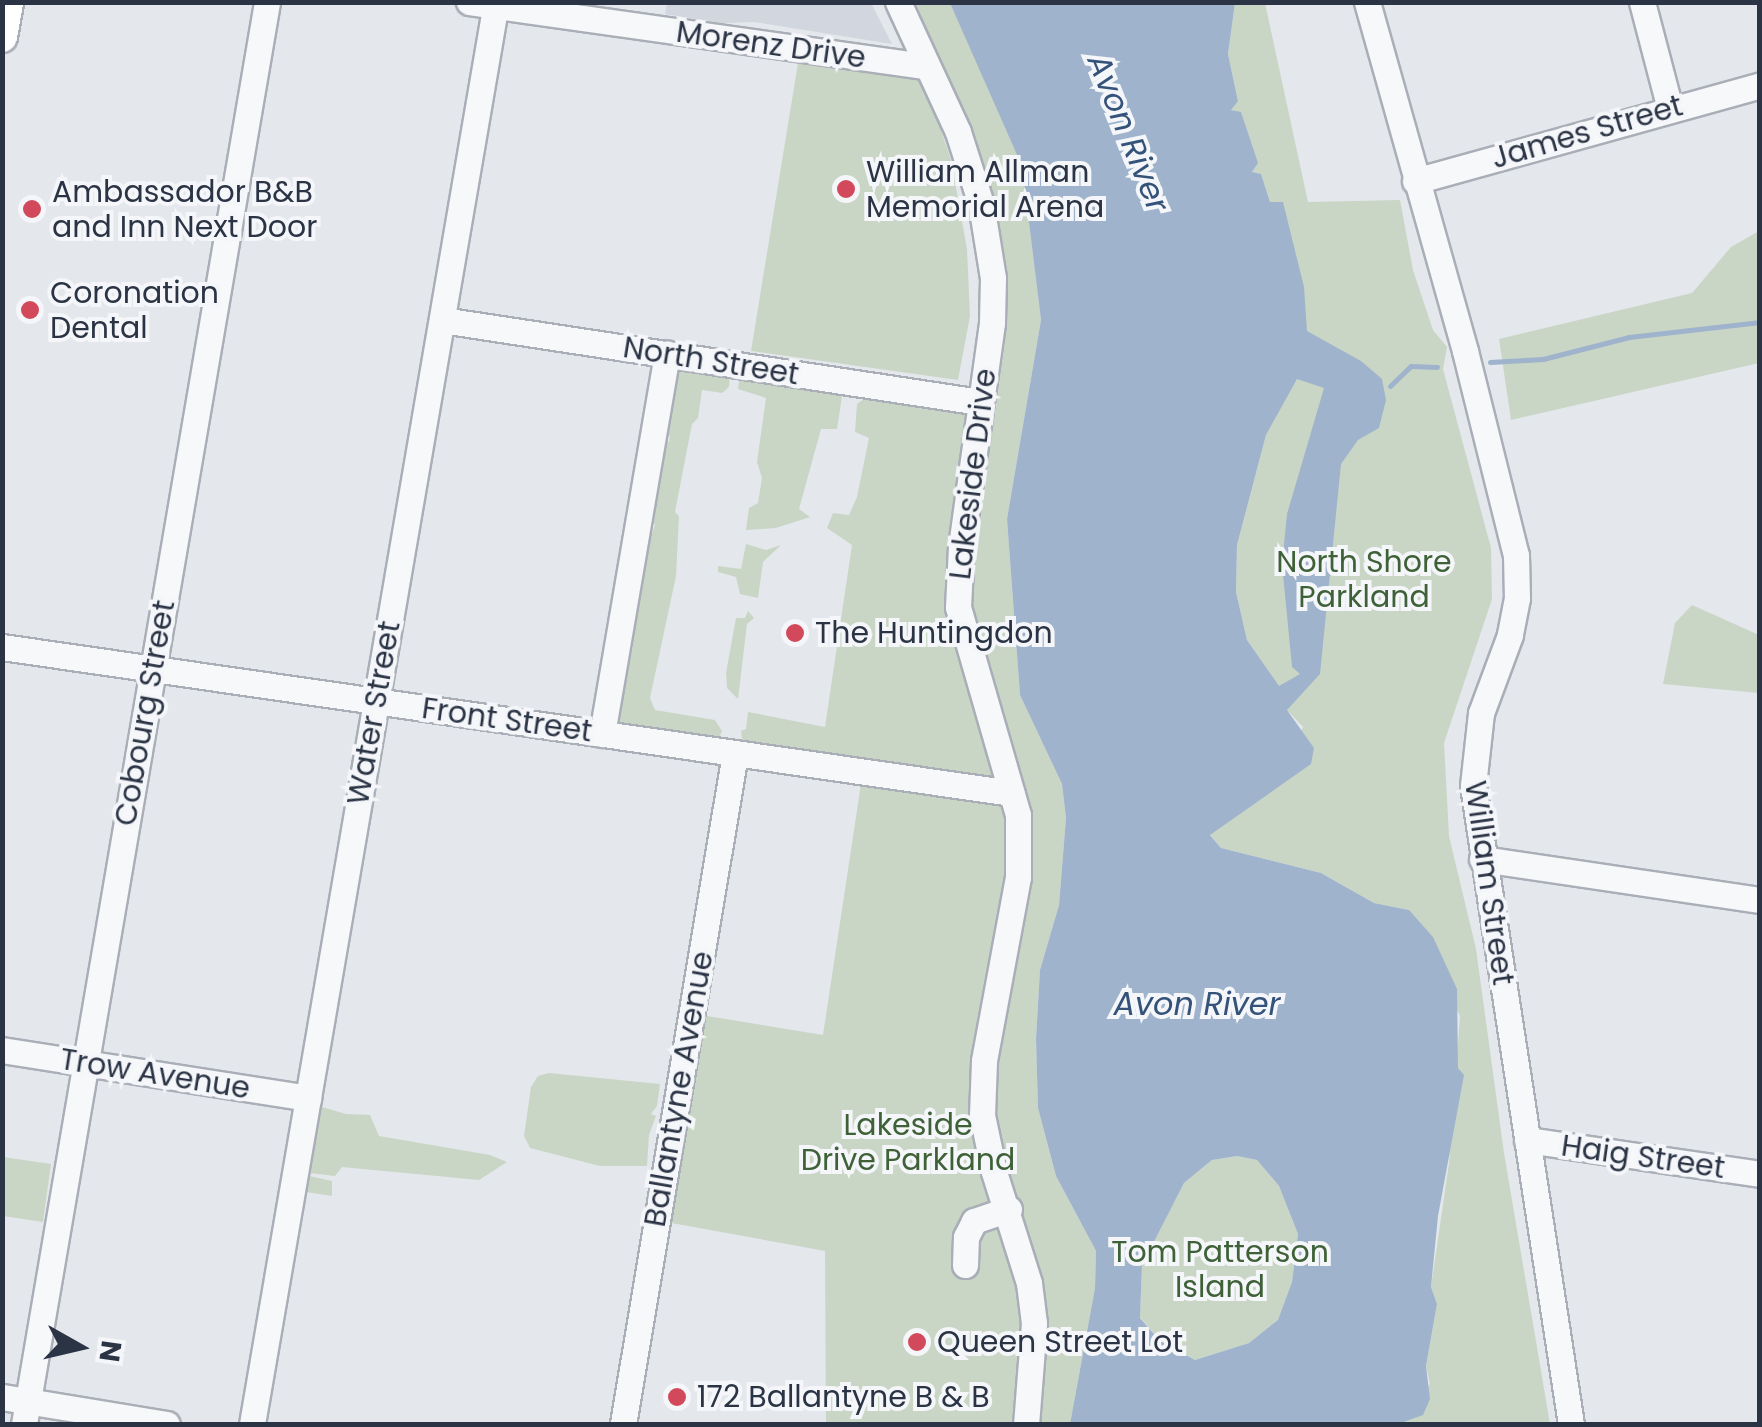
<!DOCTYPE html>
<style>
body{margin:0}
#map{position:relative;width:1762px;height:1427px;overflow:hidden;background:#e4e7ec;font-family:Poppins,sans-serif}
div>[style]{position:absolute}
.built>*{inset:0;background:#d2d6de}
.green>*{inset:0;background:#c9d6c5}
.water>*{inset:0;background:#9fb4cc}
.stream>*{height:5px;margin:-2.5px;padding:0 2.5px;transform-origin:2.5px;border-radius:2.5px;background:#9fb4cc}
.roads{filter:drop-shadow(2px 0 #a9aeb7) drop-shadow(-2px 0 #a9aeb7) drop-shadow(0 2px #a9aeb7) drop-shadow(0 -2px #a9aeb7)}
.minor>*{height:25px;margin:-12.5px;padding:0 12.5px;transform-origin:12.5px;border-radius:12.5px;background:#f7f8fa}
.major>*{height:30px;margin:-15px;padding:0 15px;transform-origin:15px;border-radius:15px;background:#fff}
.dots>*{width:28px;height:28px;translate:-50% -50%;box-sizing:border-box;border:5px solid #f4f6f9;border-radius:50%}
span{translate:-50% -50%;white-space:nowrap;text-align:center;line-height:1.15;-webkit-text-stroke:8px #f4f6f9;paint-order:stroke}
.street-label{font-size:30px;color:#2b3445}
.poi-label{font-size:30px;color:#2b3445}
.left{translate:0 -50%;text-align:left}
.park-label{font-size:30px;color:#3f6138}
.water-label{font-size:32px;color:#34527a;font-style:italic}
.frame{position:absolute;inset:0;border:5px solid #2b3445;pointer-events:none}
.north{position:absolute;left:30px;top:1297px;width:100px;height:100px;-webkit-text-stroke:8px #f4f6f9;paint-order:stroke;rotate:98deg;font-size:28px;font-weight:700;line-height:40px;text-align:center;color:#2b3445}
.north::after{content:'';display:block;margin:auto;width:35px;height:45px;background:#2b3445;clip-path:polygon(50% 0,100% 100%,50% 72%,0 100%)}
</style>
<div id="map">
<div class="built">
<div style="clip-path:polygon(667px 3px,871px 3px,892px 44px,754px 22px,721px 23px,665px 14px)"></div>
</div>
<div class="green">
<div style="clip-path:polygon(914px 3px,950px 3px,1009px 127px,1022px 166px,1041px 320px,1007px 519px,1020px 695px,1062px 784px,1066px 818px,1059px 905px,1040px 970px,1036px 1039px,1038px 1108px,1056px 1176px,1096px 1251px,1095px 1288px,1070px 1424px,826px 1424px,825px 1251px,666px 1222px,701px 1015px,823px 1035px,864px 764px,743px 745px,741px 731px,746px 729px,748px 712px,825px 727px,852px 545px,827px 528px,833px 513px,849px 515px,857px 497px,869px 438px,855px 432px,857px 404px,869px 395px,995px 415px,1005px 341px,1005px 280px,969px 129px)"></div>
<div style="clip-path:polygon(1235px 3px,1265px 3px,1308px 202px,1400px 200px,1413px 270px,1433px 330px,1447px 347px,1443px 369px,1491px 548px,1492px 599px,1444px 743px,1449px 836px,1476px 949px,1504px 1153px,1550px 1424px,1398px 1424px,1430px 1384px,1426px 1366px,1437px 1304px,1431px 1287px,1449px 1163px,1460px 1016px,1409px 910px,1374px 903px,1321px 873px,1221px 848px,1210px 834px,1272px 788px,1303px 727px,1287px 710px,1278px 686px,1247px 640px,1236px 592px,1237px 545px,1266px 435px,1297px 377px,1270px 202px,1261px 174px,1252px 173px,1257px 163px,1241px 113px,1231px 110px,1238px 100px,1228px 54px)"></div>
<div style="clip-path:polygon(798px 63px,920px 80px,929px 94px,951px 160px,967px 249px,970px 316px,958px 380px,751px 351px)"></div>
<div style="clip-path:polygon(1759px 231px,1759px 363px,1511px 420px,1499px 339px,1692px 293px,1731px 247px)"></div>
<div style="clip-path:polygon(688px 367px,730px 375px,729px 387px,722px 393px,702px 390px,698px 418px,692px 424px,675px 512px,679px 516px,676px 576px,650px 698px,655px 710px,715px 720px,722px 731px,717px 743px,617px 724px,616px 718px,626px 655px,631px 655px,633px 647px,628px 646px,648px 531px,653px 532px,655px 524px,648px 523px,663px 443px,669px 442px,670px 436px,664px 433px,676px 372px)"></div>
<div style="clip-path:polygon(740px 375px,838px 391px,842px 396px,837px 429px,821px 429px,799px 509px,810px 517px,776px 528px,746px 530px,749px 508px,758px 503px,762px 478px,757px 462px,766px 398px,738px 389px)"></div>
<div style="clip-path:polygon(746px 544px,766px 550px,781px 545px,763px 562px,758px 598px,740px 594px,736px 577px,718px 572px,718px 566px,741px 569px)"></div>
<div style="clip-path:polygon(1692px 605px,1759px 635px,1759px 693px,1663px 684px,1675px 623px)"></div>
<div style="clip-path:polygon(748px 611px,754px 618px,747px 624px,738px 699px,727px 688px,726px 673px,736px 618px,745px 618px)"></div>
<div style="clip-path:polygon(549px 1073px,660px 1084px,657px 1106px,651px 1114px,656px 1116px,649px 1135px,647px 1166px,600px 1166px,530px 1148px,524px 1136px,531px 1087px,538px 1076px)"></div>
<div style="clip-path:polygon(322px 1107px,346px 1114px,370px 1115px,379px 1136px,490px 1155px,507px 1162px,479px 1180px,342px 1167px,335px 1176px,309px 1173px)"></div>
<div style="clip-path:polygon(1237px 1156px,1257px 1160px,1279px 1186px,1298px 1234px,1292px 1282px,1279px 1320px,1249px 1343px,1195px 1360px,1160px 1341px,1140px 1317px,1142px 1264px,1184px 1183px,1212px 1160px)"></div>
<div style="clip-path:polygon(3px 1157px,51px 1164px,43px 1222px,3px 1216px)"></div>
<div style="clip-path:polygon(309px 1176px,332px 1181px,332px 1196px,306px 1192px)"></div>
</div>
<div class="water">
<div style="clip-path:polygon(evenodd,950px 3px,1235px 3px,1228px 54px,1238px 101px,1231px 110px,1241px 112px,1258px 163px,1252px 172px,1261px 174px,1270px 202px,1283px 202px,1304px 287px,1307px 331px,1361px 361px,1382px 379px,1386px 400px,1379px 428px,1358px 440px,1341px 464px,1320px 674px,1287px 710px,1314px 748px,1311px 764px,1210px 835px,1221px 848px,1321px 873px,1374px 903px,1409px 910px,1433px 937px,1457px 989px,1458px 1068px,1464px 1075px,1438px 1216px,1431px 1287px,1437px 1304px,1426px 1366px,1430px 1399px,1423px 1415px,1398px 1424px,1070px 1424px,1095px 1288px,1096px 1251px,1056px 1176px,1038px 1108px,1036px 1039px,1040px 970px,1059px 905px,1066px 818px,1062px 784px,1020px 695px,1007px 519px,1041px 320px,1022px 166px,950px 3px,1297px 379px,1324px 388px,1287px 514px,1282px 564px,1292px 667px,1300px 674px,1279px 686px,1247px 640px,1236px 592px,1237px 545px,1266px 435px,1297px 379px,950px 3px,1237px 1156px,1257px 1160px,1279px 1186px,1298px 1234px,1292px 1282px,1278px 1320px,1249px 1343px,1195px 1360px,1160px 1341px,1140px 1318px,1142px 1265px,1184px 1183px,1212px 1160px,1237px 1156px)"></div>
</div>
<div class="stream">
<div style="left:1490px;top:362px;width:53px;rotate:-3.2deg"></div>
<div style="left:1543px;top:359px;width:89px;rotate:-14.3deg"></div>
<div style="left:1629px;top:337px;width:132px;rotate:-6.5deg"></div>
<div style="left:1390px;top:386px;width:29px;rotate:-44deg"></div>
<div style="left:1411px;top:366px;width:26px;rotate:2deg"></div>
</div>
<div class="roads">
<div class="minor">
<div style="left:469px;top:2px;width:462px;rotate:8deg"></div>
<div style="left:898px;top:2px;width:143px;rotate:65.2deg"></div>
<div style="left:958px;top:132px;width:76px;rotate:72.3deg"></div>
<div style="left:981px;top:204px;width:75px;rotate:80.8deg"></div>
<div style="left:993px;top:278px;width:45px;rotate:91.3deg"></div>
<div style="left:992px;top:323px;width:225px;rotate:97.9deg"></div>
<div style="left:961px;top:546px;width:61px;rotate:92.8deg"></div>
<div style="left:958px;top:607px;width:216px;rotate:73.9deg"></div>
<div style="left:1018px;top:815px;width:62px;rotate:90deg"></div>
<div style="left:1018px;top:877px;width:187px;rotate:100.5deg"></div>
<div style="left:984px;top:1061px;width:54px;rotate:92.1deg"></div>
<div style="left:982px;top:1115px;width:58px;rotate:78.1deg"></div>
<div style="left:994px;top:1172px;width:116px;rotate:72.5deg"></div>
<div style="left:1029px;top:1283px;width:40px;rotate:82.9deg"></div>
<div style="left:1034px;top:1323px;width:101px;rotate:94.5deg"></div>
<div style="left:1367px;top:2px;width:362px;rotate:74.3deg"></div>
<div style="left:1465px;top:351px;width:210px;rotate:76deg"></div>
<div style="left:1516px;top:555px;width:43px;rotate:88.7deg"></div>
<div style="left:1517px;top:598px;width:38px;rotate:101deg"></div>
<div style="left:1510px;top:635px;width:83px;rotate:110.4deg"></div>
<div style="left:1481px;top:713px;width:73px;rotate:96.3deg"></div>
<div style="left:1473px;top:786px;width:645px;rotate:81.27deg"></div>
<div style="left:1642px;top:2px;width:111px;rotate:75.3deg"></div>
<div style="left:1415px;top:181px;width:358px;rotate:-15.5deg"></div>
<div style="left:442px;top:320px;width:544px;rotate:8.67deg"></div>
<div style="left:2px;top:647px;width:1020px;rotate:8.23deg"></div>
<div style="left:602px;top:734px;width:386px;rotate:-80.3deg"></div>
<div style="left:1482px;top:859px;width:281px;rotate:8.4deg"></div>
<div style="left:2px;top:1050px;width:310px;rotate:8.9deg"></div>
<div style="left:1527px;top:1140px;width:235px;rotate:8.3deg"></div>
<div style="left:965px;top:1265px;width:28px;rotate:-88deg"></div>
<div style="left:966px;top:1237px;width:18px;rotate:-63deg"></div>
<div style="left:974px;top:1221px;width:37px;rotate:-19deg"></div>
<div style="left:2px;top:1397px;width:167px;rotate:9.3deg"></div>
<div style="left:24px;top:1424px;width:1443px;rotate:-80.3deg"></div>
<div style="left:252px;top:1424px;width:1443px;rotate:-80.26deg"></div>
<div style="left:623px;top:1424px;width:680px;rotate:-80.52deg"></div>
</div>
<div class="major">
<div style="left:2px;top:37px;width:36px;rotate:-80deg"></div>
</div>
</div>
<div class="dots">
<div style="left:846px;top:189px;background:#d1495b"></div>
<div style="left:32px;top:209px;background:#d1495b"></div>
<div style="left:30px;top:310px;background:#d1495b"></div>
<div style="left:795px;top:633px;background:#d1495b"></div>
<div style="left:917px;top:1342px;background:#d1495b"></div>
<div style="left:677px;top:1397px;background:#d1495b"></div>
</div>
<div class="street-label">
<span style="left:771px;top:45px;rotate:8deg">Morenz Drive</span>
<span style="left:1587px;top:132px;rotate:-16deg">James Street</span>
<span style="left:711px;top:361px;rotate:9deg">North Street</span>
<span style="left:973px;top:474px;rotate:-83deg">Lakeside Drive</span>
<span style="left:145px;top:713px;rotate:-80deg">Cobourg Street</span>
<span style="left:374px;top:713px;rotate:-80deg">Water Street</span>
<span style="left:507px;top:720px;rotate:8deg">Front Street</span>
<span style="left:1489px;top:883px;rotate:82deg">William Street</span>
<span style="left:155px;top:1074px;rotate:9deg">Trow Avenue</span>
<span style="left:679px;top:1089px;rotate:-80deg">Ballantyne Avenue</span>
<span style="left:1643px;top:1157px;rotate:8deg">Haig Street</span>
</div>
<div class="poi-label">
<span class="left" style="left:866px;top:189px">William Allman<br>Memorial Arena</span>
<span class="left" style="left:52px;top:209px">Ambassador B&amp;B<br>and Inn Next Door</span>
<span class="left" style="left:50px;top:310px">Coronation<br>Dental</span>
<span class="left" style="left:815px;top:633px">The Huntingdon</span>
<span class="left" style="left:937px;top:1342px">Queen Street Lot</span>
<span class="left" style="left:697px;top:1397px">172 Ballantyne B &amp; B</span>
</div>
<div class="park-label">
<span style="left:1364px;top:579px">North Shore<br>Parkland</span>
<span style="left:908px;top:1142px">Lakeside<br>Drive Parkland</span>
<span style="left:1220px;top:1269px">Tom Patterson<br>Island</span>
</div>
<div class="water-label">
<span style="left:1128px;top:133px;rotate:68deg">Avon River</span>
<span style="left:1197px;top:1004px">Avon River</span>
</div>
<div class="frame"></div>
<div class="north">N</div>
</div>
